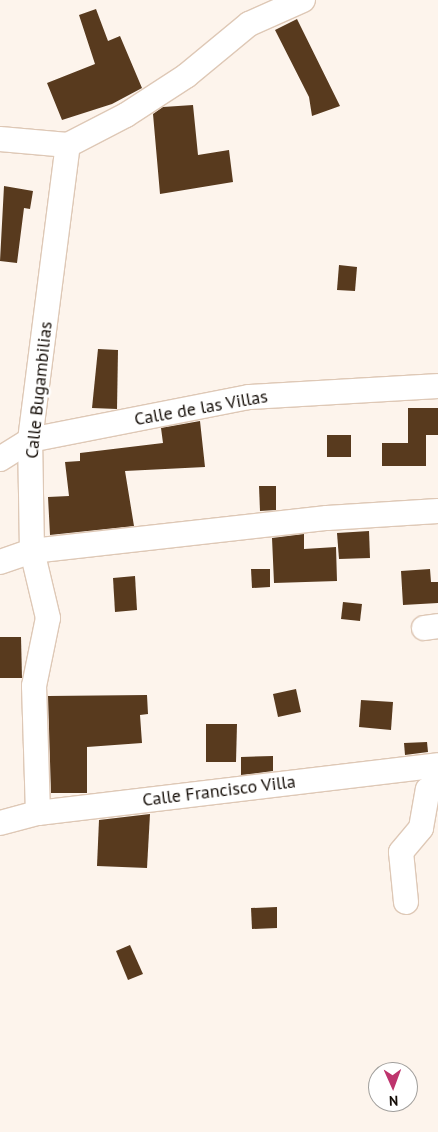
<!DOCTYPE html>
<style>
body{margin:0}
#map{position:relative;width:438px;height:1132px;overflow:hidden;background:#fdf4ec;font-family:"PT Sans",sans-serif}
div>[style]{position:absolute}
.building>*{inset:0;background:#583a1e}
.roads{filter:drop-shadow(1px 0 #dec8b6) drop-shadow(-1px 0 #dec8b6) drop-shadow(0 1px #dec8b6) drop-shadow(0 -1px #dec8b6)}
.minor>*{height:24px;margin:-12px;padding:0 12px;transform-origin:12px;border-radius:12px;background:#fff}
span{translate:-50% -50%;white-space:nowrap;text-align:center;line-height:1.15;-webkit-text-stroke:5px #fff;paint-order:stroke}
.street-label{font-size:18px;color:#150e08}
.north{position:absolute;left:368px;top:1062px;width:50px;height:50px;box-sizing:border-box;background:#fff;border:1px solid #a19f9c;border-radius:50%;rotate:178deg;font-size:14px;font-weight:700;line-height:20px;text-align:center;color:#150e08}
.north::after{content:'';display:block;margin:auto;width:18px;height:22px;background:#be346d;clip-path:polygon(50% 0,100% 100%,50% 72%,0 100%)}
</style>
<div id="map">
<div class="building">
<div style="clip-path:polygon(96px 9px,108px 41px,120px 36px,142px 88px,112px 104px,62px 120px,47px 83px,95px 64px,79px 15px)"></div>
<div style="clip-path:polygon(297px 19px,340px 106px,312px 116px,309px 97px,275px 30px)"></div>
<div style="clip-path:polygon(193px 105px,198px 155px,229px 150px,233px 182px,160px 194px,153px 114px,163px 107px)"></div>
<div style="clip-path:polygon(4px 186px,33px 191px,30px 209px,24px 208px,17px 263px,0 261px)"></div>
<div style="clip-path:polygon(339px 265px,357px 267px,355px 291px,337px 290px)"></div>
<div style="clip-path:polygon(98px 349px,118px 350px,117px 409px,92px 408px)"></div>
<div style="clip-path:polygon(408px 408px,438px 408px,438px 435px,426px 435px,426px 466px,382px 466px,382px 443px,408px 443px)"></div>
<div style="clip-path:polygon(200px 421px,205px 467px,125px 471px,134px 526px,50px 535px,48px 497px,69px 496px,65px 462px,80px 461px,80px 453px,163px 443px,161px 428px)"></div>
<div style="clip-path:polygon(327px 435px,351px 435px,351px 457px,327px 457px)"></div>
<div style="clip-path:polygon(259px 486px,276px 486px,276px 510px,260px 511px)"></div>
<div style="clip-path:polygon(369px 531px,370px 558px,339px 559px,337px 533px)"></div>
<div style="clip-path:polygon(304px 534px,304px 549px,336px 547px,337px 581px,274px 583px,272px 538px)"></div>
<div style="clip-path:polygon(251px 569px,270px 569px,270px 587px,252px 588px)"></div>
<div style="clip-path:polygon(430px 569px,431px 582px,438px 582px,438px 603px,403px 605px,401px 571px)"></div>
<div style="clip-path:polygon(135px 576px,137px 610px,115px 612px,113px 578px)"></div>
<div style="clip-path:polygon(343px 602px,362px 604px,360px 621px,341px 619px)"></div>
<div style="clip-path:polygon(0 637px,21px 637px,22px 678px,0 678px)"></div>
<div style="clip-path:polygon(296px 689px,301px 712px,278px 717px,273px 694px)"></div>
<div style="clip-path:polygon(147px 695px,148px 714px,140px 715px,142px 743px,87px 747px,87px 793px,51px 793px,48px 696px)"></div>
<div style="clip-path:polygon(361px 700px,393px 702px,391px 730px,359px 727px)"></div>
<div style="clip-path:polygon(206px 724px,237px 724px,236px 762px,206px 762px)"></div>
<div style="clip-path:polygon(427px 742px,428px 752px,405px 755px,404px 743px)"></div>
<div style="clip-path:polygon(273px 756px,273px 771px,241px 775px,241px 757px)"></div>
<div style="clip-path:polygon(150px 814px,147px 868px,97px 866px,99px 820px)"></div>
<div style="clip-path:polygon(277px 907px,277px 928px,252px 929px,251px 908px)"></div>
<div style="clip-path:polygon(130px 945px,143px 974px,128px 980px,116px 951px)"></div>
</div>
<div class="roads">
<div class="minor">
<div style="left:0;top:139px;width:68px;rotate:5deg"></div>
<div style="left:68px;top:145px;width:65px;rotate:-27.3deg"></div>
<div style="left:126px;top:115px;width:72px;rotate:-33deg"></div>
<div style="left:186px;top:76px;width:82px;rotate:-39.5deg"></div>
<div style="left:249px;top:24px;width:59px;rotate:-24deg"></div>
<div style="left:0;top:459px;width:36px;rotate:-32deg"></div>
<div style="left:30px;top:440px;width:223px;rotate:-11.1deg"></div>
<div style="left:249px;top:397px;width:189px;rotate:-3.3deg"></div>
<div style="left:0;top:562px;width:34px;rotate:-19deg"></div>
<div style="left:32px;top:551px;width:297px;rotate:-6.4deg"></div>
<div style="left:327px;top:518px;width:111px;rotate:-3.6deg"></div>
<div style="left:424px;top:628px;width:14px;rotate:-8deg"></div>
<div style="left:38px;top:813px;width:127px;rotate:-91.8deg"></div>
<div style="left:34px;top:686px;width:69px;rotate:-78.4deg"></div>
<div style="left:48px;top:618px;width:69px;rotate:-103.4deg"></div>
<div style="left:32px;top:551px;width:111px;rotate:-91deg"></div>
<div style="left:30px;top:440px;width:297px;rotate:-82.7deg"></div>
<div style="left:0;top:823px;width:39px;rotate:-15deg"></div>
<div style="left:38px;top:813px;width:403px;rotate:-6.8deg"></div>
<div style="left:406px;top:902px;width:50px;rotate:-95.7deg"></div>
<div style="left:401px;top:852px;width:31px;rotate:-50deg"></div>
<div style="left:421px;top:828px;width:39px;rotate:-80deg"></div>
<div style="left:428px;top:790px;width:10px;rotate:-11deg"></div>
</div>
</div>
<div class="street-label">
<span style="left:39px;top:390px;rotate:-84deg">Calle Bugambilias</span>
<span style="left:201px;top:408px;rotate:-10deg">Calle de las Villas</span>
<span style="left:219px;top:791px;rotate:-7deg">Calle Francisco Villa</span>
</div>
<div class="north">N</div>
</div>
